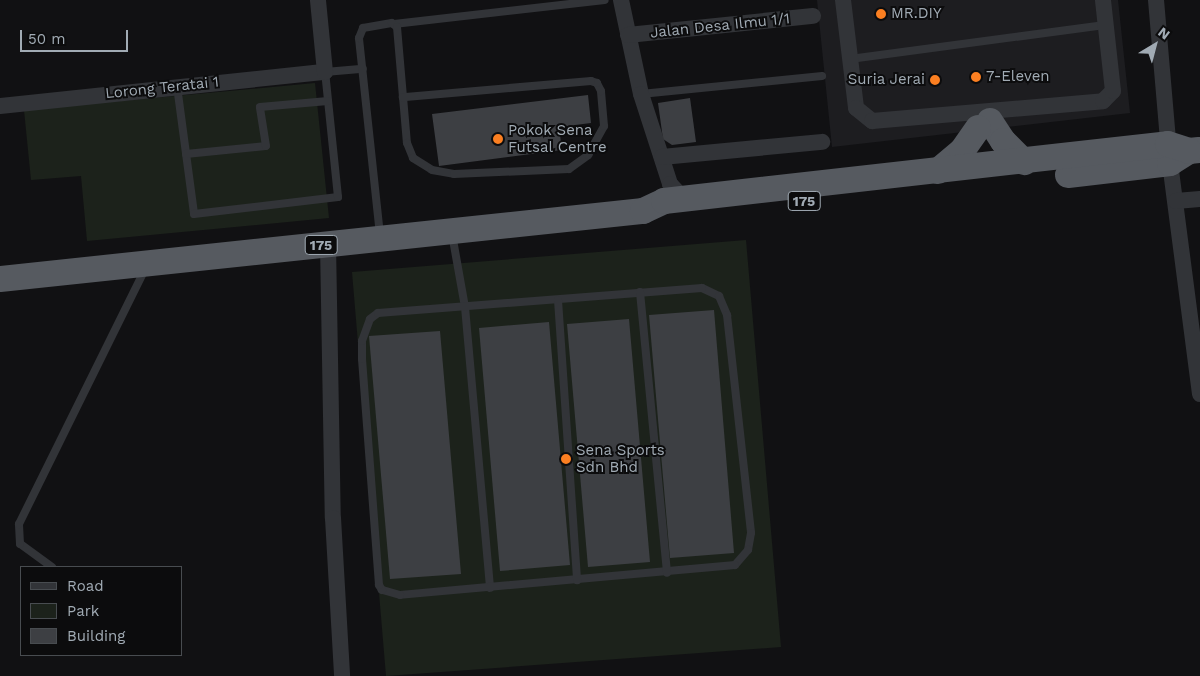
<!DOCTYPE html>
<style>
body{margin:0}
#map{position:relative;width:1200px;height:676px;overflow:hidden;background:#111113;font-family:"Work Sans",sans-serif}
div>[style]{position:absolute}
.built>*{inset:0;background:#1d1d20}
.green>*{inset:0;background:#1c221b}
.building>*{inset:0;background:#3d3f43}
.service>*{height:8px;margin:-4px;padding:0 4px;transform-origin:4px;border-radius:4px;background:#323438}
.minor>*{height:16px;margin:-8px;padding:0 8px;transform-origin:8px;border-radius:8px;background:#323438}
.trunk>*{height:26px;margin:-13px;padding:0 13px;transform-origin:13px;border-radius:13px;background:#565a60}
.dots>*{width:14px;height:14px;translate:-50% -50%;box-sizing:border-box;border:2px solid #0c0c0d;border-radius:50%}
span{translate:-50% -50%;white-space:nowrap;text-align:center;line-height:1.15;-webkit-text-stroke:4px #0c0c0d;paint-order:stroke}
.shield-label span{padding:1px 4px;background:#0c0c0d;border:1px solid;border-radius:4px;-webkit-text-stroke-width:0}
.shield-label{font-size:14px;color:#a1abb4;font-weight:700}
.poi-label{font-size:15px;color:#a1abb4}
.left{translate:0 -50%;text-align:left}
.right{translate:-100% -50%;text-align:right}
.street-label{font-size:15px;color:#a1abb4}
.legend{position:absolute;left:20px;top:566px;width:162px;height:90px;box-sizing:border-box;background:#0c0c0d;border:1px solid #484c50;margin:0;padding:6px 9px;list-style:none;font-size:15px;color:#a1abb4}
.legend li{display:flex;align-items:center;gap:10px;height:25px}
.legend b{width:25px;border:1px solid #484c50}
.north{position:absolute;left:1130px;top:20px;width:50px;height:50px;-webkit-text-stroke:4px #0c0c0d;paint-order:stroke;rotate:37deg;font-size:14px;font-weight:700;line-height:20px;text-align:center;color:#a1abb4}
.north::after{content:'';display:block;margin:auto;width:18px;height:22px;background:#a1abb4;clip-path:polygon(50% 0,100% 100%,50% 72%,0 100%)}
.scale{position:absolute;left:20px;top:30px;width:108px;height:22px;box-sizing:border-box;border:2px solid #a1abb4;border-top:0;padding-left:6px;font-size:15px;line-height:18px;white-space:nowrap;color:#a1abb4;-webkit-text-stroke:4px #0c0c0d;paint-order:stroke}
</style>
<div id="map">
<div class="built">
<div style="clip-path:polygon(817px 0,1118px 0,1130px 113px,832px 147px)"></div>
</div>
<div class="green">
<div style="clip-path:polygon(315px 83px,329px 218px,87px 241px,81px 176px,31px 180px,24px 110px)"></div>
<div style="clip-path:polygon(746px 240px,781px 647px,386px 676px,352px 272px)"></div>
</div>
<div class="building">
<div style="clip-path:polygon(588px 95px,591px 123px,559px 127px,562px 150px,439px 166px,432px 114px)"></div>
<div style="clip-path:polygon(690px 98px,696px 142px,672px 145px,663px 139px,658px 103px)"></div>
<div style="clip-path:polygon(714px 310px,734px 553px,670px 558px,649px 315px)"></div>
<div style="clip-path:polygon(629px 319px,650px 562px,588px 567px,567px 324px)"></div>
<div style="clip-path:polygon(549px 322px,570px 565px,500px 571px,479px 328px)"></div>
<div style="clip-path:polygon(440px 331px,461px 574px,390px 579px,369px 336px)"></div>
</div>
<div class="service">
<div style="left:394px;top:24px;width:212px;rotate:-6.5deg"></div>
<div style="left:850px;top:59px;width:257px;rotate:-7.6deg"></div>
<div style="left:177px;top:86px;width:129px;rotate:82.4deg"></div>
<div style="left:194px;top:214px;width:145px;rotate:-6.7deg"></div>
<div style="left:338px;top:197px;width:126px;rotate:-95.9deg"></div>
<div style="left:325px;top:72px;width:38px;rotate:-5deg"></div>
<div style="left:641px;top:94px;width:182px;rotate:-5.7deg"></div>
<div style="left:186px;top:154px;width:80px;rotate:-5.7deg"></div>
<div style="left:266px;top:146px;width:39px;rotate:-99deg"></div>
<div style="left:260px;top:107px;width:68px;rotate:-5deg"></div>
<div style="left:452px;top:234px;width:74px;rotate:79.9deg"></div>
<div style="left:465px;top:307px;width:282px;rotate:84.9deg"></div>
<div style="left:380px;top:235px;width:198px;rotate:-96.1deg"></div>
<div style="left:359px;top:38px;width:11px;rotate:-68deg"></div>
<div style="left:363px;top:28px;width:29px;rotate:-10deg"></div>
<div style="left:392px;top:23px;width:6px;rotate:39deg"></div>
<div style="left:397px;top:27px;width:116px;rotate:85.1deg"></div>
<div style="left:407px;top:143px;width:16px;rotate:68deg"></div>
<div style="left:413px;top:158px;width:22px;rotate:32deg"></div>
<div style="left:432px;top:170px;width:22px;rotate:10deg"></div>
<div style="left:454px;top:174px;width:115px;rotate:-2.5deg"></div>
<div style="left:569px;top:169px;width:24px;rotate:-36deg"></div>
<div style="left:588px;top:155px;width:33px;rotate:-61deg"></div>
<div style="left:604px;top:126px;width:35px;rotate:-95deg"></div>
<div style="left:601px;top:91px;width:9px;rotate:-117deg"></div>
<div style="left:597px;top:83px;width:6px;rotate:-162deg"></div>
<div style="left:591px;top:81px;width:189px;rotate:175.1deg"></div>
<div style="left:702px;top:288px;width:19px;rotate:25deg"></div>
<div style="left:719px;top:296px;width:21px;rotate:67deg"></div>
<div style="left:727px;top:315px;width:219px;rotate:83.7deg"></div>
<div style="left:751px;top:533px;width:17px;rotate:100deg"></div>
<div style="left:748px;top:550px;width:20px;rotate:131deg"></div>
<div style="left:735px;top:565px;width:336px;rotate:174.9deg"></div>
<div style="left:400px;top:595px;width:19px;rotate:-164deg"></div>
<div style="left:382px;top:590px;width:6px;rotate:-121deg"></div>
<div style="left:379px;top:585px;width:227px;rotate:-94.3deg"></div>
<div style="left:362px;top:359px;width:18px;rotate:-90deg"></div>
<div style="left:362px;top:341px;width:23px;rotate:-70deg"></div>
<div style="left:370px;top:319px;width:10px;rotate:-37deg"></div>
<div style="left:378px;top:313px;width:325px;rotate:-4.4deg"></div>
<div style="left:640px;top:292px;width:282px;rotate:84.5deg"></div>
<div style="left:558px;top:300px;width:281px;rotate:86.1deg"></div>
<div style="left:52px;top:567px;width:39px;rotate:-144deg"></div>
<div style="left:20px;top:544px;width:20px;rotate:-93deg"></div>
<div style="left:19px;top:524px;width:284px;rotate:-63.7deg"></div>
</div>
<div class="minor">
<div style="left:621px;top:0;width:96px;rotate:78deg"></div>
<div style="left:641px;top:94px;width:95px;rotate:72.1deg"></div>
<div style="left:670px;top:184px;width:21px;rotate:47deg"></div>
<div style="left:843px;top:0;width:109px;rotate:83.1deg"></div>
<div style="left:856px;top:108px;width:21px;rotate:39deg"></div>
<div style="left:872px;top:121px;width:232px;rotate:-4.9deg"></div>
<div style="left:1103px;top:101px;width:14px;rotate:-45deg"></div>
<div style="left:1113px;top:91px;width:92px;rotate:-96.3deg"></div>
<div style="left:1156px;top:0;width:164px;rotate:85.1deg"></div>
<div style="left:1170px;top:163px;width:233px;rotate:82.6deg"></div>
<div style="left:628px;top:35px;width:186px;rotate:-5.9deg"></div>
<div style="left:0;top:106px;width:327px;rotate:-6deg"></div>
<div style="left:325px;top:72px;width:72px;rotate:-95.6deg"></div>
<div style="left:662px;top:157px;width:161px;rotate:-5.4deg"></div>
<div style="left:1176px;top:201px;width:24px;rotate:-5deg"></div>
<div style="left:328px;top:244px;width:274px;rotate:89deg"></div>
<div style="left:333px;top:518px;width:158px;rotate:86.7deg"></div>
</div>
<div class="trunk">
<div style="left:990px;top:121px;width:24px;rotate:57deg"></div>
<div style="left:1003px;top:141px;width:30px;rotate:45deg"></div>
<div style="left:938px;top:171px;width:31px;rotate:-40deg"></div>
<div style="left:962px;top:151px;width:28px;rotate:-55deg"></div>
<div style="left:1068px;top:175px;width:103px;rotate:-6.7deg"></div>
<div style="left:1170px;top:163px;width:22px;rotate:-32deg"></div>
<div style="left:1189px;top:151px;width:10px;rotate:-6deg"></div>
<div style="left:0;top:279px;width:647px;rotate:-6.04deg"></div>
<div style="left:643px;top:211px;width:23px;rotate:-25deg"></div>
<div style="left:664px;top:201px;width:507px;rotate:-6.45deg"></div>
<div style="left:1168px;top:144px;width:22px;rotate:18deg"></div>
</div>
<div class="dots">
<div style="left:881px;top:14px;background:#fb7f21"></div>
<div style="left:976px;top:77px;background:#fb7f21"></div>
<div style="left:935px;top:80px;background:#fb7f21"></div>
<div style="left:498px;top:139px;background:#fb7f21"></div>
<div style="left:566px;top:459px;background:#fb7f21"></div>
</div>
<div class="shield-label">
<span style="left:804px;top:201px">175</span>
<span style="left:321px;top:245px">175</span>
</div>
<div class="poi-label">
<span class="left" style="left:891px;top:14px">MR.DIY</span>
<span class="left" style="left:986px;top:77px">7-Eleven</span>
<span class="right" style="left:925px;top:80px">Suria Jerai</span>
<span class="left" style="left:508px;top:139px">Pokok Sena<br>Futsal Centre</span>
<span class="left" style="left:576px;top:459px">Sena Sports<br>Sdn Bhd</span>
</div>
<div class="street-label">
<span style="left:720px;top:26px;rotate:-6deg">Jalan Desa Ilmu 1/1</span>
<span style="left:162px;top:88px;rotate:-6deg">Lorong Teratai 1</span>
</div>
<ul class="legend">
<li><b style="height:6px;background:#323438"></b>Road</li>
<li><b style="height:14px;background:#1c221b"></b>Park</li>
<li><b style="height:14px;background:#3d3f43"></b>Building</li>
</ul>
<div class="north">N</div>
<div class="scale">50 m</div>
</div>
